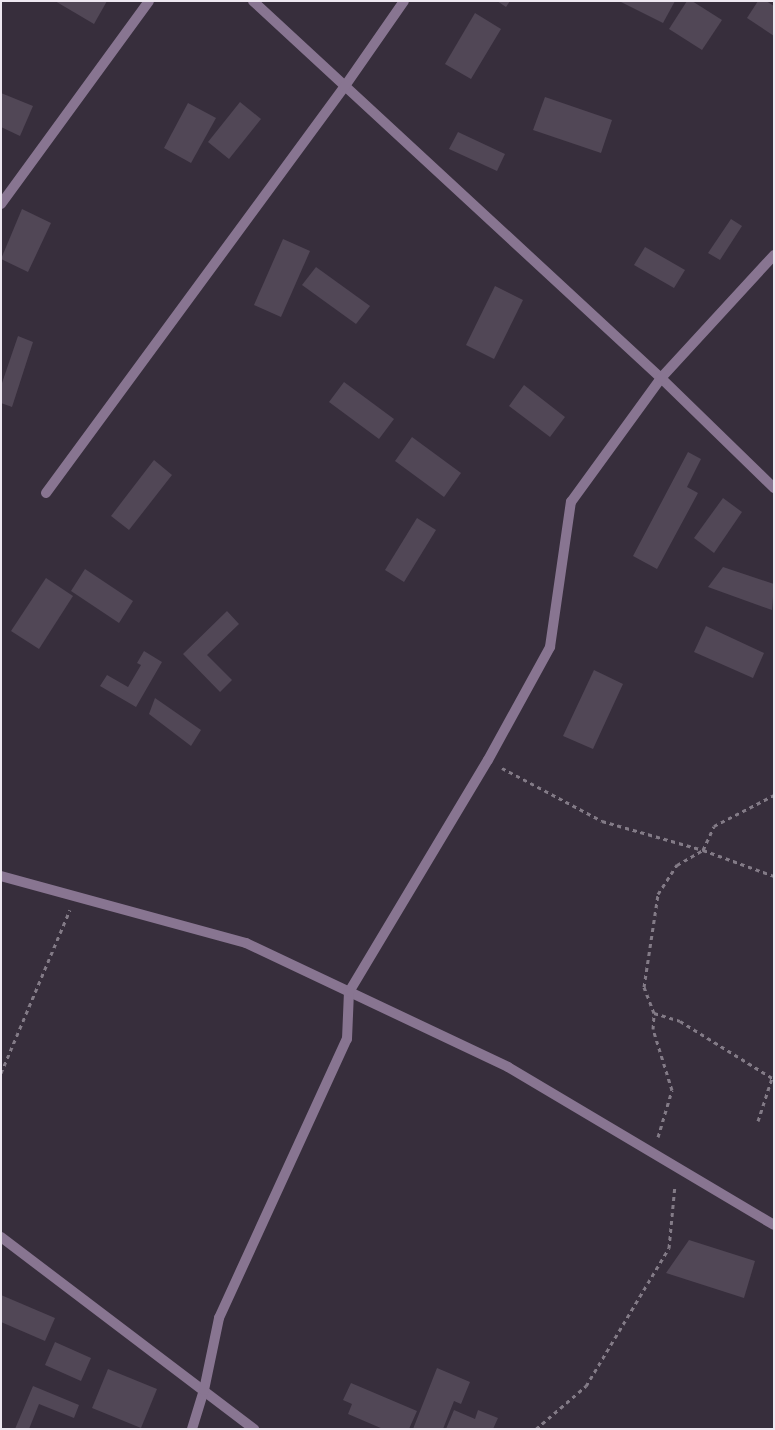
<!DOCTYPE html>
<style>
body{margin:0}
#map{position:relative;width:775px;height:1430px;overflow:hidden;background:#372e3c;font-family:Rubik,sans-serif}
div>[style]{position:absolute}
.building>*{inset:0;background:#514756}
.path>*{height:3px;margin-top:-1.5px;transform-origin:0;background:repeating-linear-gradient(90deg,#837b87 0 4px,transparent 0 8px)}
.minor>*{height:10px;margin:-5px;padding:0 5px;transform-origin:5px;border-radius:5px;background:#887591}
span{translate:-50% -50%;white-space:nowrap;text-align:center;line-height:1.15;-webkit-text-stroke:4.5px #2d2432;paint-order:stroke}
.frame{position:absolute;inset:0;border:2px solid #eee8f1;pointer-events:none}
</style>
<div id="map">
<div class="building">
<div style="clip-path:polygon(55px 1px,107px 1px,94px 24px)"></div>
<div style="clip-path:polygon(497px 1px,510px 1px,506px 7px)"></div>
<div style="clip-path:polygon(619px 1px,675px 1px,663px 23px)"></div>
<div style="clip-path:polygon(687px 1px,692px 1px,722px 20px,702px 50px,669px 29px)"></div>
<div style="clip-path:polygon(758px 1px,766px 1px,774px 6px,774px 36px,747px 18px)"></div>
<div style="clip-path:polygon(475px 13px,501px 29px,471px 79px,445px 64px)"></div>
<div style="clip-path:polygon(1px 93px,33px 106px,20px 136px,1px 127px)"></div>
<div style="clip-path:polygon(545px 97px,612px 120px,601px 153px,533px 130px)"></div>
<div style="clip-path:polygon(240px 102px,261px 119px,229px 159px,208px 142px)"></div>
<div style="clip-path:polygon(188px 103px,216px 118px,191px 163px,164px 148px)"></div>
<div style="clip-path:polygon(458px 132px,505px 154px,497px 171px,449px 149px)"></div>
<div style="clip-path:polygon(22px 209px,51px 223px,28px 272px,1px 259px)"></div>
<div style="clip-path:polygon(731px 219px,742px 226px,720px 260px,708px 253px)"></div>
<div style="clip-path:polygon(283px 239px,310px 251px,281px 317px,254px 305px)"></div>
<div style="clip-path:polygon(645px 247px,685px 270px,674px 288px,634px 265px)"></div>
<div style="clip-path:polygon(316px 267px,370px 306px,356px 324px,302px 285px)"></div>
<div style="clip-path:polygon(495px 286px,523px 300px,494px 359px,466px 345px)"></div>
<div style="clip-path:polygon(18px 336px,33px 342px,12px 407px,1px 403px,1px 386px)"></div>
<div style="clip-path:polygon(344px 382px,394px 419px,379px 439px,329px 402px)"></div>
<div style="clip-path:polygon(524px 385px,565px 417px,550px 437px,509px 406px)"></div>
<div style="clip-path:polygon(412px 437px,461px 473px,444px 497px,395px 461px)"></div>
<div style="clip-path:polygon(688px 452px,701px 459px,687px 487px,698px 493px,657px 569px,633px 556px)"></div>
<div style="clip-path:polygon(154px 460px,172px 475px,129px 530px,111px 516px)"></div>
<div style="clip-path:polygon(723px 498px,742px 512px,714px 553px,694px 538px)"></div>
<div style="clip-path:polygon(417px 518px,436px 530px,404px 582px,385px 570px)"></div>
<div style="clip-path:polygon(723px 567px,774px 584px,772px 610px,708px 587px)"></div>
<div style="clip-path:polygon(85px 569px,133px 601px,119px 623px,71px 591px)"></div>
<div style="clip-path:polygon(46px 578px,73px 596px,39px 649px,11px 631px)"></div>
<div style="clip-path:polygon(227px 611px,239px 624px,207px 655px,232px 680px,220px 692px,183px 654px)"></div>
<div style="clip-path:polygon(706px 626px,764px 653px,753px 678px,694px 652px)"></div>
<div style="clip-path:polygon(144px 651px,162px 662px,136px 707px,100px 686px,107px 675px,128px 687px,141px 665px,137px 663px)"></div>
<div style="clip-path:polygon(594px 670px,623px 684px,593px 749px,563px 736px)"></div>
<div style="clip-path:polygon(155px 698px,201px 730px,191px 746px,149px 714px)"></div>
<div style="clip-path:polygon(689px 1240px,755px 1261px,744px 1298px,666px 1273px)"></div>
<div style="clip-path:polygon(1px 1295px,55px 1318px,45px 1341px,1px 1322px)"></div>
<div style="clip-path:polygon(55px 1342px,91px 1358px,81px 1381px,45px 1365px)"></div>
<div style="clip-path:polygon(437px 1368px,470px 1382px,461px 1404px,454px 1401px,443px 1429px,413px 1429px)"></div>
<div style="clip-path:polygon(108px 1369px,157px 1389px,141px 1428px,92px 1408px)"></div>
<div style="clip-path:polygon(351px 1383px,417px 1411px,409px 1429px,383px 1429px,348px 1414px,352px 1404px,343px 1400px)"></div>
<div style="clip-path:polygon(33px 1386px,79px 1405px,74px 1418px,39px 1404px,29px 1429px,15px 1429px)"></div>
<div style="clip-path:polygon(454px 1410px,475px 1419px,478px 1410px,498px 1418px,493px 1429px,446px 1429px)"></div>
</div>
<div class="path">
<div style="left:502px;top:768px;width:113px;rotate:27.9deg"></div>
<div style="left:602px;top:821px;width:105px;rotate:16deg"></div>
<div style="left:703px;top:850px;width:76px;rotate:20.1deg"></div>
<div style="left:654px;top:1013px;width:27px;rotate:17deg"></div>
<div style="left:680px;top:1021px;width:110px;rotate:31.7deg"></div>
<div style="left:1px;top:1073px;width:177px;rotate:-67.1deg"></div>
<div style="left:758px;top:1121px;width:45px;rotate:-72deg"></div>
<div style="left:658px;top:1137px;width:49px;rotate:-73.4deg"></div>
<div style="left:672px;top:1090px;width:64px;rotate:-107.3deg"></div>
<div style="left:653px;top:1029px;width:16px;rotate:-86deg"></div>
<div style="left:654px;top:1013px;width:28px;rotate:-111deg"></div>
<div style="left:644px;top:987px;width:94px;rotate:-81.4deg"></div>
<div style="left:658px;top:894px;width:35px;rotate:-57deg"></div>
<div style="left:677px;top:865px;width:30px;rotate:-30deg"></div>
<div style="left:703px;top:850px;width:26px;rotate:-65deg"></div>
<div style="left:714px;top:826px;width:68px;rotate:-27.3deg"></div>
<div style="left:536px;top:1429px;width:66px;rotate:-40.7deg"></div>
<div style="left:586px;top:1386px;width:161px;rotate:-59deg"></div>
<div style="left:669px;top:1248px;width:63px;rotate:-84.6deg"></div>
</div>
<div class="minor">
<div style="left:253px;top:1px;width:556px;rotate:42.74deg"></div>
<div style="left:661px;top:378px;width:158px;rotate:44.2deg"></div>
<div style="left:1px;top:204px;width:251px;rotate:-53.9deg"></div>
<div style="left:46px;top:493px;width:505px;rotate:-53.7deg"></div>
<div style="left:345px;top:86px;width:103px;rotate:-55.2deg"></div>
<div style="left:1px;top:876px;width:254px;rotate:15.3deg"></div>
<div style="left:246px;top:943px;width:290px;rotate:25.3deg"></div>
<div style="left:508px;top:1067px;width:309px;rotate:30.7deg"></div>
<div style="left:1px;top:1237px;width:318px;rotate:37.2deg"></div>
<div style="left:192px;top:1429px;width:41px;rotate:-72.9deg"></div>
<div style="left:204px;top:1390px;width:74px;rotate:-78.2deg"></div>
<div style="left:219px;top:1318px;width:307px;rotate:-65.4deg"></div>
<div style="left:347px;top:1039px;width:47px;rotate:-87.6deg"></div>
<div style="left:349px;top:992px;width:270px;rotate:-59.1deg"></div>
<div style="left:488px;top:760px;width:129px;rotate:-61.2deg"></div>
<div style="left:550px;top:647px;width:147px;rotate:-81.8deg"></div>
<div style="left:571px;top:502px;width:153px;rotate:-54deg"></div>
<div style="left:661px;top:378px;width:167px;rotate:-47.4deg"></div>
</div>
<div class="frame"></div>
</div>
